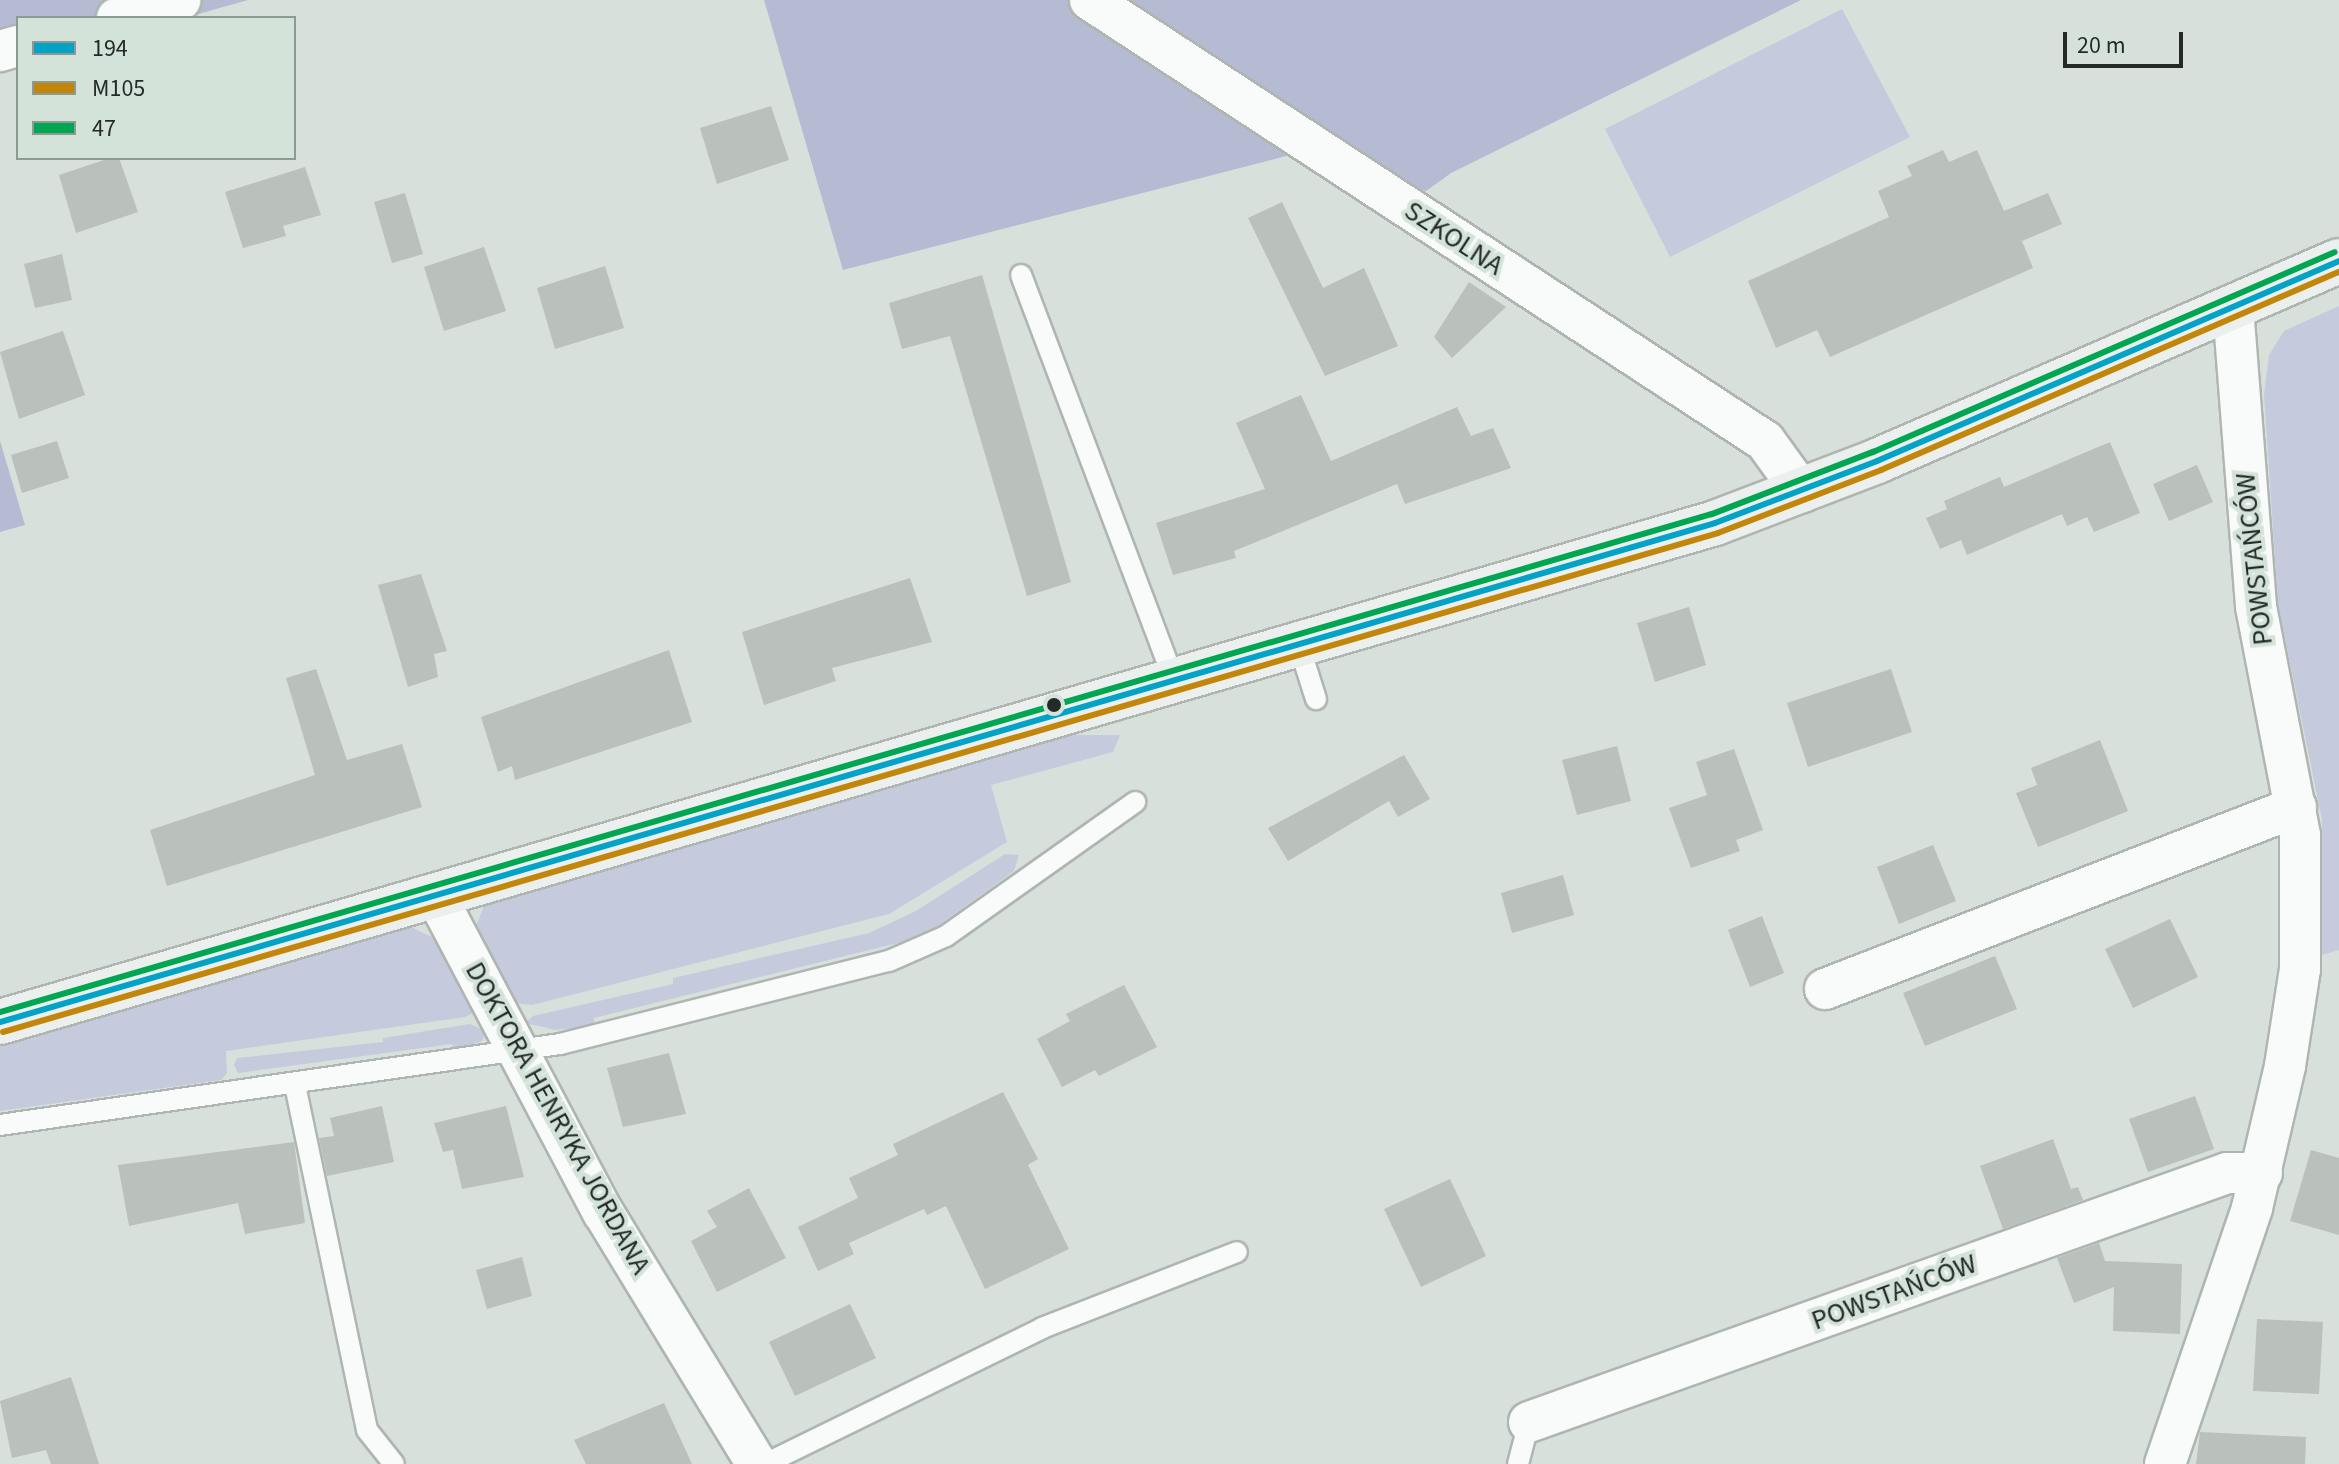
<!DOCTYPE html>
<meta charset="utf-8">
<style>
body{margin:0}
#map{position:relative;width:2339px;height:1464px;overflow:hidden;background:#d8e0db;font-family:"Source Sans 3",sans-serif}
div>[style]{position:absolute}
.green>*{inset:0;background:#c5cbdd}
.forest>*{inset:0;background:#b5bbd2}
.building>*{inset:0;background:#bac0bc}
.roads{filter:drop-shadow(2px 0 #afb5b1) drop-shadow(-2px 0 #afb5b1) drop-shadow(0 2px #afb5b1) drop-shadow(0 -2px #afb5b1)}
.lane>*{height:20px;margin:-10px;padding:0 10px;transform-origin:10px;border-radius:10px;background:#f9fafa}
.street>*{height:40px;margin:-20px;padding:0 20px;transform-origin:20px;border-radius:20px;background:#f9fafa}
.secondary>*{height:44px;margin:-22px;padding:0 22px;transform-origin:22px;border-radius:22px;background:#ebefed}
.bus-1>*{height:6px;margin:-3px;padding:0 3px;transform-origin:3px;border-radius:3px;background:#02a3c6}
.bus-2>*{height:6px;margin:-3px;padding:0 3px;transform-origin:3px;border-radius:3px;background:#c2870a}
.bus-3>*{height:6px;margin:-3px;padding:0 3px;transform-origin:3px;border-radius:3px;background:#00a651}
.dots>*{width:22px;height:22px;translate:-50% -50%;box-sizing:border-box;border:4px solid #d4e3da;border-radius:50%}
span{translate:-50% -50%;white-space:nowrap;text-align:center;line-height:1.15;-webkit-text-stroke:8px #d4e3da;paint-order:stroke}
.street-label{font-size:28px;color:#242a27}
.legend{position:absolute;left:16px;top:16px;width:280px;height:144px;box-sizing:border-box;background:#d4e3da;border:2px solid #8e9992;margin:0;padding:10px 14px;list-style:none;font-size:24px;color:#242a27}
.legend li{display:flex;align-items:center;gap:16px;height:40px}
.legend b{width:40px;border:2px solid #8e9992}
.scale{position:absolute;left:2063px;top:32px;width:120px;height:36px;box-sizing:border-box;border:4px solid #242a27;border-top:0;padding-left:10px;font-size:24px;line-height:28px;white-space:nowrap;color:#242a27;-webkit-text-stroke:6px #d4e3da;paint-order:stroke}
</style>
<div id="map">
<div class="green">
<div style="clip-path:polygon(1842px 9px,1910px 137px,1670px 257px,1605px 129px)"></div>
<div style="clip-path:polygon(2339px 306px,2339px 950px,2322px 955px,2322px 820px,2278px 604px,2264px 395px,2269px 355px,2284px 331px)"></div>
<div style="clip-path:polygon(1065px 735px,1120px 735px,1113px 752px,991px 785px,1007px 842px,889px 914px,532px 1005px,514px 1003px,474px 932px,485px 903px)"></div>
<div style="clip-path:polygon(1005px 854px,1019px 855px,1014px 871px,922px 937px,594px 1018px,595px 1026px,556px 1030px,525px 1023px,533px 1016px,673px 984px,673px 978px,869px 933px,916px 911px)"></div>
<div style="clip-path:polygon(409px 926px,440px 941px,477px 1011px,465px 1017px,226px 1051px,227px 1073px,221px 1080px,0 1111px,0 1043px)"></div>
<div style="clip-path:polygon(470px 1024px,486px 1031px,482px 1041px,454px 1051px,452px 1044px,238px 1073px,234px 1065px,237px 1058px,383px 1042px,383px 1038px)"></div>
</div>
<div class="forest">
<div style="clip-path:polygon(0 0,248px 0,184px 18px,18px 18px,18px 65px,0 70px)"></div>
<div style="clip-path:polygon(764px 0,1801px 0,1451px 173px,1426px 191px,1290px 155px,843px 270px)"></div>
<div style="clip-path:polygon(0 441px,25px 525px,0 532px)"></div>
</div>
<div class="building">
<div style="clip-path:polygon(771px 106px,789px 160px,717px 184px,700px 128px)"></div>
<div style="clip-path:polygon(1943px 150px,1949px 162px,1977px 150px,2004px 211px,2048px 193px,2062px 224px,2022px 241px,2033px 268px,1830px 357px,1817px 330px,1776px 348px,1748px 281px,1889px 217px,1878px 191px,1912px 176px,1907px 166px)"></div>
<div style="clip-path:polygon(110px 158px,119px 158px,138px 212px,76px 233px,59px 175px)"></div>
<div style="clip-path:polygon(305px 167px,321px 215px,283px 226px,286px 236px,243px 248px,225px 192px)"></div>
<div style="clip-path:polygon(405px 193px,423px 254px,392px 263px,374px 202px)"></div>
<div style="clip-path:polygon(1282px 202px,1323px 288px,1364px 268px,1398px 346px,1325px 376px,1248px 218px)"></div>
<div style="clip-path:polygon(484px 247px,506px 311px,444px 331px,424px 267px)"></div>
<div style="clip-path:polygon(62px 254px,72px 300px,35px 308px,24px 264px)"></div>
<div style="clip-path:polygon(605px 266px,624px 328px,555px 349px,537px 288px)"></div>
<div style="clip-path:polygon(982px 275px,1071px 582px,1027px 596px,950px 336px,902px 349px,889px 303px)"></div>
<div style="clip-path:polygon(1469px 282px,1506px 307px,1452px 358px,1434px 337px)"></div>
<div style="clip-path:polygon(63px 331px,85px 395px,19px 419px,0 352px)"></div>
<div style="clip-path:polygon(1301px 395px,1331px 461px,1457px 407px,1471px 436px,1493px 428px,1511px 468px,1405px 504px,1397px 484px,1234px 551px,1236px 558px,1173px 575px,1156px 523px,1265px 489px,1236px 423px)"></div>
<div style="clip-path:polygon(57px 441px,69px 478px,22px 493px,11px 455px)"></div>
<div style="clip-path:polygon(2110px 442px,2140px 513px,2094px 532px,2087px 517px,2067px 526px,2062px 514px,1967px 555px,1961px 540px,1940px 549px,1926px 518px,1947px 509px,1944px 501px,2000px 477px,2004px 487px)"></div>
<div style="clip-path:polygon(2197px 465px,2213px 502px,2169px 521px,2153px 484px)"></div>
<div style="clip-path:polygon(421px 574px,447px 651px,434px 654px,438px 677px,408px 687px,378px 585px)"></div>
<div style="clip-path:polygon(910px 578px,932px 642px,832px 668px,836px 681px,764px 705px,742px 632px)"></div>
<div style="clip-path:polygon(1689px 607px,1706px 665px,1655px 682px,1637px 623px)"></div>
<div style="clip-path:polygon(669px 650px,692px 722px,515px 780px,512px 766px,498px 772px,481px 717px)"></div>
<div style="clip-path:polygon(316px 669px,347px 760px,402px 744px,422px 807px,167px 886px,150px 830px,315px 775px,286px 678px)"></div>
<div style="clip-path:polygon(1891px 669px,1912px 732px,1808px 767px,1787px 703px)"></div>
<div style="clip-path:polygon(2100px 740px,2128px 811px,2038px 847px,2016px 793px,2037px 785px,2031px 768px)"></div>
<div style="clip-path:polygon(1617px 746px,1631px 801px,1577px 815px,1562px 760px)"></div>
<div style="clip-path:polygon(1734px 749px,1763px 830px,1736px 840px,1740px 851px,1691px 868px,1669px 808px,1707px 795px,1696px 762px)"></div>
<div style="clip-path:polygon(1404px 755px,1430px 799px,1398px 817px,1389px 801px,1288px 861px,1268px 828px)"></div>
<div style="clip-path:polygon(1933px 845px,1956px 901px,1899px 924px,1877px 867px)"></div>
<div style="clip-path:polygon(1563px 875px,1574px 915px,1512px 933px,1501px 893px)"></div>
<div style="clip-path:polygon(1762px 916px,1784px 973px,1750px 987px,1728px 930px)"></div>
<div style="clip-path:polygon(2170px 919px,2198px 977px,2133px 1008px,2105px 949px)"></div>
<div style="clip-path:polygon(1995px 956px,2017px 1009px,1925px 1046px,1903px 993px)"></div>
<div style="clip-path:polygon(1124px 985px,1157px 1047px,1099px 1076px,1095px 1070px,1062px 1087px,1037px 1039px,1070px 1021px,1066px 1014px)"></div>
<div style="clip-path:polygon(669px 1053px,686px 1114px,623px 1127px,607px 1068px)"></div>
<div style="clip-path:polygon(1003px 1092px,1038px 1159px,1028px 1165px,1069px 1249px,985px 1289px,946px 1206px,927px 1215px,924px 1209px,849px 1243px,854px 1254px,818px 1271px,798px 1227px,858px 1198px,849px 1178px,898px 1155px,893px 1144px)"></div>
<div style="clip-path:polygon(2195px 1096px,2214px 1149px,2148px 1172px,2129px 1119px)"></div>
<div style="clip-path:polygon(382px 1106px,394px 1162px,327px 1176px,319px 1138px,334px 1136px,330px 1118px)"></div>
<div style="clip-path:polygon(506px 1106px,524px 1177px,462px 1189px,453px 1150px,443px 1152px,434px 1123px)"></div>
<div style="clip-path:polygon(2053px 1139px,2071px 1189px,2078px 1187px,2083px 1200px,2003px 1229px,1980px 1166px)"></div>
<div style="clip-path:polygon(294px 1142px,305px 1223px,245px 1234px,238px 1203px,129px 1226px,118px 1165px)"></div>
<div style="clip-path:polygon(2311px 1150px,2339px 1158px,2339px 1235px,2290px 1221px)"></div>
<div style="clip-path:polygon(1450px 1179px,1486px 1256px,1421px 1287px,1384px 1209px)"></div>
<div style="clip-path:polygon(749px 1188px,786px 1258px,717px 1292px,691px 1241px,717px 1227px,707px 1211px)"></div>
<div style="clip-path:polygon(2099px 1243px,2105px 1261px,2182px 1264px,2180px 1334px,2113px 1331px,2114px 1287px,2074px 1303px,2057px 1258px)"></div>
<div style="clip-path:polygon(522px 1257px,532px 1296px,487px 1309px,476px 1270px)"></div>
<div style="clip-path:polygon(850px 1304px,876px 1358px,795px 1396px,769px 1342px)"></div>
<div style="clip-path:polygon(2257px 1319px,2323px 1322px,2319px 1394px,2253px 1391px)"></div>
<div style="clip-path:polygon(71px 1377px,99px 1464px,51px 1464px,46px 1450px,12px 1458px,0 1401px)"></div>
<div style="clip-path:polygon(664px 1403px,692px 1464px,586px 1464px,574px 1440px)"></div>
<div style="clip-path:polygon(2200px 1432px,2306px 1437px,2305px 1464px,2196px 1464px)"></div>
</div>
<div class="roads">
<div class="lane">
<div style="left:1021px;top:275px;width:431px;rotate:69.3deg"></div>
<div style="left:1298px;top:642px;width:60px;rotate:72.5deg"></div>
<div style="left:295px;top:1085px;width:352px;rotate:78.2deg"></div>
<div style="left:367px;top:1430px;width:43px;rotate:51.5deg"></div>
<div style="left:0;top:1125px;width:566px;rotate:-8.23deg"></div>
<div style="left:560px;top:1044px;width:339px;rotate:-14.2deg"></div>
<div style="left:889px;top:961px;width:62px;rotate:-23.7deg"></div>
<div style="left:946px;top:936px;width:232px;rotate:-35.3deg"></div>
<div style="left:765px;top:1464px;width:309px;rotate:-26.1deg"></div>
<div style="left:1042px;top:1328px;width:209px;rotate:-21.3deg"></div>
<div style="left:1518px;top:1464px;width:43px;rotate:-75.3deg"></div>
</div>
<div class="street">
<div style="left:1090px;top:0;width:806px;rotate:33.16deg"></div>
<div style="left:1765px;top:441px;width:63px;rotate:54deg"></div>
<div style="left:117px;top:18px;width:66px;rotate:-15.9deg"></div>
<div style="left:0;top:51px;width:19px;rotate:-16deg"></div>
<div style="left:435px;top:894px;width:360px;rotate:62.2deg"></div>
<div style="left:603px;top:1212px;width:295px;rotate:58.6deg"></div>
<div style="left:1825px;top:989px;width:505px;rotate:-21.13deg"></div>
<div style="left:1529px;top:1422px;width:741px;rotate:-19.63deg"></div>
<div style="left:2227px;top:1173px;width:35px"></div>
<div style="left:2165px;top:1464px;width:270px;rotate:-71.2deg"></div>
<div style="left:2252px;top:1208px;width:146px;rotate:-76.9deg"></div>
<div style="left:2285px;top:1066px;width:98px;rotate:-81.2deg"></div>
<div style="left:2300px;top:969px;width:134px;rotate:-90deg"></div>
<div style="left:2300px;top:835px;width:233px;rotate:-100.9deg"></div>
<div style="left:2256px;top:606px;width:300px;rotate:-94.4deg"></div>
</div>
<div class="secondary">
<div style="left:0;top:1022px;width:1786px;rotate:-16.22deg"></div>
<div style="left:1715px;top:523px;width:173px;rotate:-20.9deg"></div>
<div style="left:1877px;top:461px;width:503px;rotate:-23.41deg"></div>
</div>
</div>
<div class="bus-1">
<div style="left:0;top:1022px;width:1786px;rotate:-16.22deg"></div>
<div style="left:1715px;top:523px;width:173px;rotate:-20.9deg"></div>
<div style="left:1877px;top:461px;width:503px;rotate:-23.41deg"></div>
</div>
<div class="bus-2">
<div style="left:3px;top:1032px;width:1786px;rotate:-16.22deg"></div>
<div style="left:1718px;top:533px;width:175px;rotate:-21.1deg"></div>
<div style="left:1881px;top:470px;width:499px;rotate:-23.4deg"></div>
</div>
<div class="bus-3">
<div style="left:0;top:1012px;width:1783px;rotate:-16.22deg"></div>
<div style="left:1712px;top:514px;width:173px;rotate:-21.1deg"></div>
<div style="left:1873px;top:452px;width:503px;rotate:-23.41deg"></div>
</div>
<div class="dots">
<div style="left:1054px;top:705px;background:#242a27"></div>
</div>
<div class="street-label">
<span style="left:1454px;top:238px;rotate:33deg">SZKOLNA</span>
<span style="left:2254px;top:559px;rotate:-96deg">POWSTAŃCÓW</span>
<span style="left:558px;top:1118px;rotate:61deg">DOKTORA HENRYKA JORDANA</span>
<span style="left:1894px;top:1292px;rotate:-20deg">POWSTAŃCÓW</span>
</div>
<ul class="legend">
<li><b style="height:10px;background:#02a3c6"></b>194</li>
<li><b style="height:10px;background:#c2870a"></b>M105</li>
<li><b style="height:10px;background:#00a651"></b>47</li>
</ul>
<div class="scale">20 m</div>
</div>
